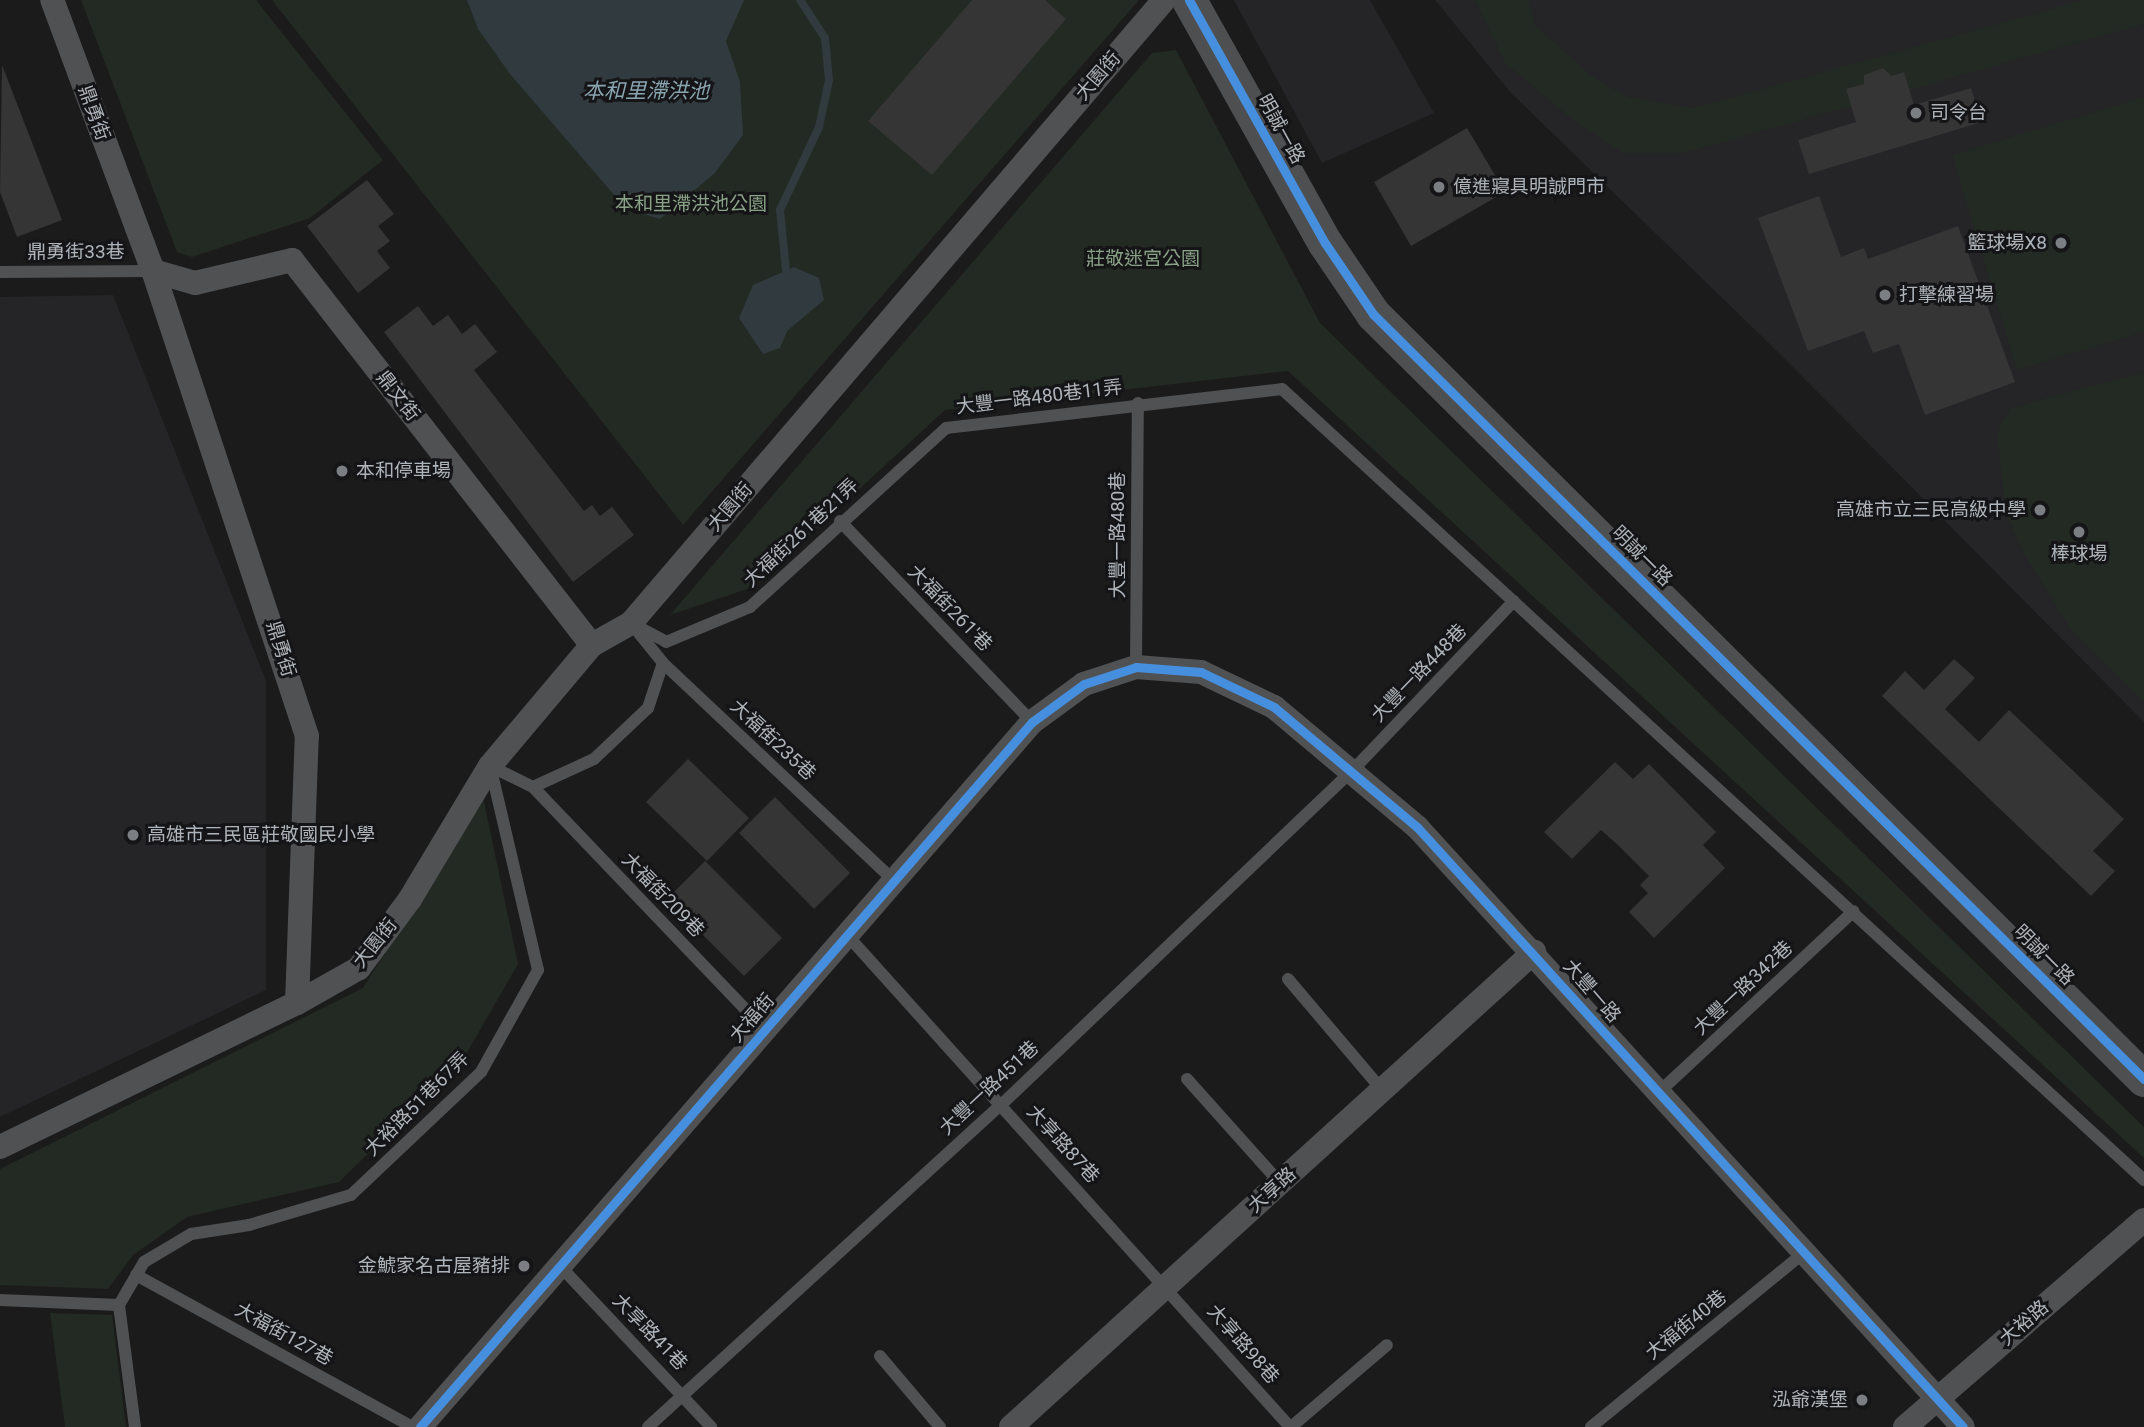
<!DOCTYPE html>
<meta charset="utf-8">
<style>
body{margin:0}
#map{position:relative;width:2144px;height:1427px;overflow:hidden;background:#1b1b1b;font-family:Roboto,"Noto Sans TC",sans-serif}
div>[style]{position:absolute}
.built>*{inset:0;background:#252527}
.green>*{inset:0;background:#232923}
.water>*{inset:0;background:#313a3e}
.stream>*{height:8px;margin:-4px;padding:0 4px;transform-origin:4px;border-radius:4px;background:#313a3e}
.building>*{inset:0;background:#353536}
.lane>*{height:12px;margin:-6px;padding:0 6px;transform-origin:6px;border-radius:6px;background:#505153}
.street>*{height:24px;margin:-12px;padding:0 12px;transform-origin:12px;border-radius:12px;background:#505153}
.secondary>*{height:35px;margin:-17.5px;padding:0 17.5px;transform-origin:17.5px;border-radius:17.5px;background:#4e4f51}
.cycleway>*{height:9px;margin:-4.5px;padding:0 4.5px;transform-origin:4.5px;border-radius:4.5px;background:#468fdf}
.dots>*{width:19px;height:19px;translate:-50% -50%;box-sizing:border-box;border:4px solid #151517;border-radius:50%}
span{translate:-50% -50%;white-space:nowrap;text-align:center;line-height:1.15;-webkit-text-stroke:6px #151517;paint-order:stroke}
.street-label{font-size:19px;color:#aeb4ba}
.poi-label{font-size:19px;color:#aeb4ba}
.left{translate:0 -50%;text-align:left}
.right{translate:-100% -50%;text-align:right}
.park-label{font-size:19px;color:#8aa287}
.water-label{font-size:21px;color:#89a5b0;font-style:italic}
</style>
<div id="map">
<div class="built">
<div style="clip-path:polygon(1234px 0,1370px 0,1434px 113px,1322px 163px)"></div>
<div style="clip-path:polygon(1435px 0,2144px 0,2144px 722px,1782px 356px,1511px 93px)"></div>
<div style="clip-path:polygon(113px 295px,266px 681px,266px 990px,0 1117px,0 297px)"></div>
</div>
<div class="green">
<div style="clip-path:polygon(81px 0,256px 0,383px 160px,310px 218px,192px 257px,177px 252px)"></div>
<div style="clip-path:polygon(272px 0,1139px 0,683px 525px)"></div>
<div style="clip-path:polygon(1475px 0,1528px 0,1535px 26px,1596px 79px,1628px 97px,1693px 108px,2084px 0,2144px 0,2144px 24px,1684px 153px,1623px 153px,1572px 119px,1505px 63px)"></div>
<div style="clip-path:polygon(1176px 50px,1320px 323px,2144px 1127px,2144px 1158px,1288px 371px,945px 410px,753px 587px,670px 615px,1152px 53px)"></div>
<div style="clip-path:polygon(2144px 97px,2144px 332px,2017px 370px,1952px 155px)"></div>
<div style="clip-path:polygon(2144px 372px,2144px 702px,2072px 631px,2023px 552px,2006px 513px,1997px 433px,2010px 408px)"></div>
<div style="clip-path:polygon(483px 797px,518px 964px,461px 1063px,339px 1182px,187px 1217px,133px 1255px,108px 1289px,0 1285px,0 1169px,363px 988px)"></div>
<div style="clip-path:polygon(50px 1313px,112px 1315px,126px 1427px,65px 1427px)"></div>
</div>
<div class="water">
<div style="clip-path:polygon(467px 0,744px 0,726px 41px,740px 82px,743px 135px,715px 173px,660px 219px,637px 212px,615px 196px,510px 74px,478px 29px)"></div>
<div style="clip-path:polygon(794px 267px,819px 278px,824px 300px,787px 331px,780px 348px,763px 354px,739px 318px,753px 285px)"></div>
</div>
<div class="stream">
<div style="left:786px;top:270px;width:60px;rotate:-95.7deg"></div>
<div style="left:780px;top:210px;width:92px;rotate:-64.8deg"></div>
<div style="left:819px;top:127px;width:48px;rotate:-78deg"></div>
<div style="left:829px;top:80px;width:42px;rotate:-95.4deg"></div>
<div style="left:825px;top:38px;width:45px;rotate:-123.3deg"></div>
</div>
<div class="building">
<div style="clip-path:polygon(972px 0,1045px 0,1066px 19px,932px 175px,868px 121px)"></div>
<div style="clip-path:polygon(2px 65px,62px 220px,17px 237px,0 192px)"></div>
<div style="clip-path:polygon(1883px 68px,1891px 76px,1904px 72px,1914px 105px,1971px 88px,1982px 122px,1809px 174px,1798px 140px,1856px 122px,1846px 89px,1864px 84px,1864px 75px)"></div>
<div style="clip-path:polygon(1467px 128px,1505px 192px,1411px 246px,1374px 182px)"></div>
<div style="clip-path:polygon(367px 180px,394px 214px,378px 226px,390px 241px,377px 251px,390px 268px,358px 293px,307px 226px)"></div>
<div style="clip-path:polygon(1819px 196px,1841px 257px,1864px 248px,1868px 259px,1958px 226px,2015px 382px,1925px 415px,1899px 344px,1873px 353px,1864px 331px,1808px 351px,1758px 218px)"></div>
<div style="clip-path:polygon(418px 306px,433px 326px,448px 315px,462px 334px,475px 324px,497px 352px,474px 370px,584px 511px,592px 505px,600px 516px,612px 507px,634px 535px,573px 582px,384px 332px)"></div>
<div style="clip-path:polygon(1954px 659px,1975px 678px,1945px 709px,1979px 742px,2009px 710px,2124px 819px,2093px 851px,2115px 871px,2091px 896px,1882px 696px,1905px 671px,1924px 690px)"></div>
<div style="clip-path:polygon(688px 759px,749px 818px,707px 861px,646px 802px)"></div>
<div style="clip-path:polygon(1615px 762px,1633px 779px,1649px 764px,1716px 832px,1703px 845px,1725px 868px,1654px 938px,1629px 912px,1648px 893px,1640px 885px,1649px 876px,1619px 846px,1601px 830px,1572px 859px,1544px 832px)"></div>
<div style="clip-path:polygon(775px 797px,850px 873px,814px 909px,739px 833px)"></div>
<div style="clip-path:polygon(705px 861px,782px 938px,744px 976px,667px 899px)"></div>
</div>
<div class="lane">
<div style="left:0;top:272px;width:153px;rotate:-0.4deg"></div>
<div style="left:840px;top:521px;width:278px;rotate:46.3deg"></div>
<div style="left:631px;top:623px;width:40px;rotate:28deg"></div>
<div style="left:666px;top:642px;width:91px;rotate:-22.6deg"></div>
<div style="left:750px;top:607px;width:265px;rotate:-42.4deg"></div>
<div style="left:946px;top:428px;width:338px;rotate:-6.6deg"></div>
<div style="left:1282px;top:389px;width:1170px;rotate:42.54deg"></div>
<div style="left:634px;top:627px;width:46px;rotate:51.1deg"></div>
<div style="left:663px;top:663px;width:318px;rotate:43.3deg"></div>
<div style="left:1136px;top:667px;width:264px;rotate:-89.6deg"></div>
<div style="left:533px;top:787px;width:336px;rotate:46.3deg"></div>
<div style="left:847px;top:935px;width:662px;rotate:48deg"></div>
<div style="left:1288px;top:979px;width:145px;rotate:49.7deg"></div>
<div style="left:1187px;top:1079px;width:140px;rotate:48.2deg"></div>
<div style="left:1658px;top:1093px;width:267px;rotate:-42.9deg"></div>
<div style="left:560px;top:1266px;width:221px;rotate:46.8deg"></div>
<div style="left:136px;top:1275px;width:315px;rotate:28.8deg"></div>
<div style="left:0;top:1300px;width:119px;rotate:2.4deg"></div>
<div style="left:880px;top:1356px;width:93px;rotate:49.8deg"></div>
<div style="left:135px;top:1427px;width:123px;rotate:-97.5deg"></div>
<div style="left:119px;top:1305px;width:50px;rotate:-59.8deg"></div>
<div style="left:144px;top:1262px;width:55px;rotate:-30.8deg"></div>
<div style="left:191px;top:1234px;width:59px;rotate:-8.8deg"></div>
<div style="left:249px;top:1225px;width:106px;rotate:-16.4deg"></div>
<div style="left:351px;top:1195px;width:179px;rotate:-43.4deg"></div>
<div style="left:481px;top:1072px;width:117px;rotate:-60.8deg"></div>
<div style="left:538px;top:970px;width:210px;rotate:-103.2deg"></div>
<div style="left:490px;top:766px;width:48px;rotate:26deg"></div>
<div style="left:533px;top:787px;width:67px;rotate:-24.7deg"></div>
<div style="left:594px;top:759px;width:74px;rotate:-43.4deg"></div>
<div style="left:648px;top:708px;width:47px;rotate:-71.6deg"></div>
<div style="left:648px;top:1427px;width:478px;rotate:-42.4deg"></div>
<div style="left:1001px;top:1105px;width:483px;rotate:-43.6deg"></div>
<div style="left:1351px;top:772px;width:236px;rotate:-46.4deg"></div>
<div style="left:1291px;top:1427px;width:126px;rotate:-40.5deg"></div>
<div style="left:1591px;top:1427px;width:276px;rotate:-39.3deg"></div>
</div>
<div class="street">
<div style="left:153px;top:271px;width:44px;rotate:15.9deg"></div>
<div style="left:195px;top:283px;width:100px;rotate:-13.3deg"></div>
<div style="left:292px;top:260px;width:488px;rotate:52.1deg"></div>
<div style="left:297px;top:1003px;width:71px;rotate:-29.4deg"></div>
<div style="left:359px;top:968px;width:86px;rotate:-53.5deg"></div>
<div style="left:410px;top:899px;width:155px;rotate:-59deg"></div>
<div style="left:490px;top:766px;width:158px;rotate:-49.9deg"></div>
<div style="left:592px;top:645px;width:45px;rotate:-29.4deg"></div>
<div style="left:631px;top:623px;width:820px;rotate:-49.45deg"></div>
<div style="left:0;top:1147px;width:330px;rotate:-25.9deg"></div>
<div style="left:297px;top:1003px;width:267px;rotate:-87.9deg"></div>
<div style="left:307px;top:736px;width:490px;rotate:-108.3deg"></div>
<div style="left:153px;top:271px;width:289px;rotate:-110.4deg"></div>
<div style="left:420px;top:1427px;width:934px;rotate:-49.04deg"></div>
<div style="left:1032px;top:722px;width:64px;rotate:-36.2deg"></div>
<div style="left:1084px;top:684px;width:55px;rotate:-18.1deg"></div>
<div style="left:1136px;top:667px;width:65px;rotate:4.4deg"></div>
<div style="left:1201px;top:672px;width:81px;rotate:25.6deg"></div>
<div style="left:1274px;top:707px;width:187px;rotate:40deg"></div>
<div style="left:1417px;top:827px;width:811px;rotate:47.7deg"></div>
<div style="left:1011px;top:1427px;width:707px;rotate:-42.25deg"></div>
<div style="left:1905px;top:1427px;width:316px;rotate:-40.9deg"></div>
</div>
<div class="secondary">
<div style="left:1189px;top:0;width:278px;rotate:60.8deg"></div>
<div style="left:1325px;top:243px;width:86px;rotate:55.9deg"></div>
<div style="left:1373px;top:314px;width:1086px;rotate:44.78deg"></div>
</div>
<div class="cycleway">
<div style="left:1189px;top:0;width:278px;rotate:60.8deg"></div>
<div style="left:1325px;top:243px;width:86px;rotate:55.9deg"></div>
<div style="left:1373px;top:314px;width:1086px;rotate:44.78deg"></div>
<div style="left:420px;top:1427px;width:934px;rotate:-49.04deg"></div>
<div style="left:1032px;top:722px;width:64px;rotate:-36.2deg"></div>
<div style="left:1084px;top:684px;width:55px;rotate:-18.1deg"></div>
<div style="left:1136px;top:667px;width:65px;rotate:4.4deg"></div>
<div style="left:1201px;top:672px;width:81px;rotate:25.6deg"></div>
<div style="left:1274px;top:707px;width:187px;rotate:40deg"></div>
<div style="left:1417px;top:827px;width:811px;rotate:47.7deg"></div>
</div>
<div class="dots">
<div style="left:1916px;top:113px;background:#7b7e82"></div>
<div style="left:1439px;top:187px;background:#7b7e82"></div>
<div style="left:2061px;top:243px;background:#7b7e82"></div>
<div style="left:1885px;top:295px;background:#7b7e82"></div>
<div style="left:342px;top:471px;background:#7b7e82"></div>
<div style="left:2040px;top:510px;background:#7b7e82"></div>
<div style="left:2079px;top:532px;background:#7b7e82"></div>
<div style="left:133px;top:835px;background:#7b7e82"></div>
<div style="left:524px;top:1266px;background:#7b7e82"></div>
<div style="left:1862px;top:1400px;background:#7b7e82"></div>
</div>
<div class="street-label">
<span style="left:1098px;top:76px;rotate:-49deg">大園街</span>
<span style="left:94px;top:113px;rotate:70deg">鼎勇街</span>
<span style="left:1281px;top:129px;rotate:61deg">明誠一路</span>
<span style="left:76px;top:252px">鼎勇街33巷</span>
<span style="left:398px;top:396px;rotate:52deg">鼎文街</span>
<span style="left:1039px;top:397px;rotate:-7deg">大豐一路480巷11弄</span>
<span style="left:730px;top:507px;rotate:-49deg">大園街</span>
<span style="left:801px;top:533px;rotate:-43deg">大福街261巷21弄</span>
<span style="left:1118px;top:535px;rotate:-90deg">大豐一路480巷</span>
<span style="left:1642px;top:556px;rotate:45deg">明誠一路</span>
<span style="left:950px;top:608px;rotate:46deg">大福街261'巷</span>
<span style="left:281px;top:649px;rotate:73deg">鼎勇街</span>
<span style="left:1419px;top:673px;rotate:-46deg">大豐一路448巷</span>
<span style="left:773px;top:740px;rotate:43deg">大福街235巷</span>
<span style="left:663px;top:895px;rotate:46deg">大福街209巷</span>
<span style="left:375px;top:943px;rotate:-51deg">大園街</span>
<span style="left:2044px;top:955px;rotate:45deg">明誠一路</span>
<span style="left:1743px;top:988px;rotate:-43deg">大豐一路342巷</span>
<span style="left:1592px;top:991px;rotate:49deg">大豐一路</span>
<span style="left:752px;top:1018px;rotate:-49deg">大福街</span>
<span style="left:989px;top:1088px;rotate:-43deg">大豐一路451巷</span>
<span style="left:417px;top:1104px;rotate:-45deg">大裕路51巷67弄</span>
<span style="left:1063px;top:1144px;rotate:48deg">大享路87巷</span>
<span style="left:1272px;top:1190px;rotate:-42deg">大享路</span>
<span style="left:2024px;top:1323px;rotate:-41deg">大裕路</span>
<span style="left:1686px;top:1325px;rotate:-39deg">大福街40巷</span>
<span style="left:650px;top:1332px;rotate:46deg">大享路41巷</span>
<span style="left:284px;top:1334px;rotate:29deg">大福街127巷</span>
<span style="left:1243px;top:1344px;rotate:49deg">大享路98巷</span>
</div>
<div class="poi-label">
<span class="left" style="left:1930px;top:113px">司令台</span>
<span class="left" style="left:1453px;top:187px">億進寢具明誠門市</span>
<span class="right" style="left:2047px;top:243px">籃球場X8</span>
<span class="left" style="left:1899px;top:295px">打擊練習場</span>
<span class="left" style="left:356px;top:471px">本和停車場</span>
<span class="right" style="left:2026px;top:510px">高雄市立三民高級中學</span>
<span style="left:2079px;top:554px">棒球場</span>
<span class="left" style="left:147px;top:835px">高雄市三民區莊敬國民小學</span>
<span class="right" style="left:510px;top:1266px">金鯱家名古屋豬排</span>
<span class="right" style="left:1848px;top:1400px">泓爺漢堡</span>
</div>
<div class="park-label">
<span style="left:691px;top:204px">本和里滯洪池公園</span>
<span style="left:1143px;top:259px">莊敬迷宮公園</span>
</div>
<div class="water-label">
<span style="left:646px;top:91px">本和里滯洪池</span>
</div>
</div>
